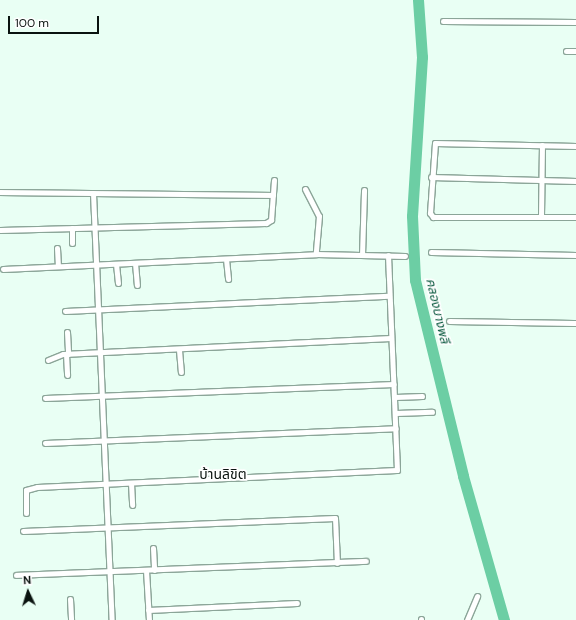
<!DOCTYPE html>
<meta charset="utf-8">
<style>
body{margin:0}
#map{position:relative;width:576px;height:620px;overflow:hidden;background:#e9fff4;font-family:"DM Sans","Noto Sans Thai",sans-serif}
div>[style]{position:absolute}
.river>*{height:11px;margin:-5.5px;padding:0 5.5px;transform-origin:5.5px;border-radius:5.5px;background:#6ccea4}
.roads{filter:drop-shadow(1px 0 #8ba598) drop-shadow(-1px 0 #8ba598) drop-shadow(0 1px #8ba598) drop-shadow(0 -1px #8ba598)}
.minor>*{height:5px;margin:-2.5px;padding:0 2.5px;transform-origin:2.5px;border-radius:2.5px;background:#fff}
span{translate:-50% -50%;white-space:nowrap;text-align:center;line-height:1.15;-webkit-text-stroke:3.5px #fff;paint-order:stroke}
.water-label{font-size:13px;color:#0b5b40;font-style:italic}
.quarter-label{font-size:14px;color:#0a130f}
.north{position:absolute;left:8px;top:572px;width:40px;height:40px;-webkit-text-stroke:3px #fff;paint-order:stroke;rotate:356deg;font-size:11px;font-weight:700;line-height:16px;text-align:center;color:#0a130f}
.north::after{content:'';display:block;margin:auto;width:14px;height:18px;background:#0a130f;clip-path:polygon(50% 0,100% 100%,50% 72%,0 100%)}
.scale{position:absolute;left:8px;top:16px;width:91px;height:18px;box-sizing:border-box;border:2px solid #0a130f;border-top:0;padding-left:5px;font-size:12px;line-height:14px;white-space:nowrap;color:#0a130f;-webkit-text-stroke:3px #fff;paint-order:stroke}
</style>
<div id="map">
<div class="river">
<div style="left:418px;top:0;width:57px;rotate:86deg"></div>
<div style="left:422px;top:57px;width:159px;rotate:93.6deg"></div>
<div style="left:412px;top:216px;width:64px;rotate:87.3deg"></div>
<div style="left:415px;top:280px;width:202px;rotate:76.2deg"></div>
<div style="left:463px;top:476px;width:150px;rotate:74.1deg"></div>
</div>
<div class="roads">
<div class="minor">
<div style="left:443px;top:21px;width:133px;rotate:0.4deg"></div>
<div style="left:566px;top:51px;width:10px"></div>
<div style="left:576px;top:146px;width:141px;rotate:-178.8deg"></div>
<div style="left:435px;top:143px;width:70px;rotate:94.1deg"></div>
<div style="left:430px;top:213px;width:5px;rotate:53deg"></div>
<div style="left:433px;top:217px;width:143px"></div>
<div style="left:431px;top:177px;width:145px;rotate:1.6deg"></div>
<div style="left:305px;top:189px;width:30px;rotate:63deg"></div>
<div style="left:319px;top:216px;width:38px;rotate:95deg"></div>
<div style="left:0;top:192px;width:273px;rotate:0.6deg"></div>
<div style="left:93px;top:193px;width:427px;rotate:87.5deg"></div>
<div style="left:541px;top:216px;width:71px;rotate:-89.2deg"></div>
<div style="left:72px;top:228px;width:15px;rotate:90deg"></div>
<div style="left:0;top:230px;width:266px;rotate:-1.5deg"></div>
<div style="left:266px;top:223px;width:6px;rotate:-31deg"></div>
<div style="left:271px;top:220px;width:40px;rotate:-85.7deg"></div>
<div style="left:57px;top:248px;width:18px;rotate:87deg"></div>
<div style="left:431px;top:252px;width:145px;rotate:1.2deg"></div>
<div style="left:362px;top:255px;width:65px;rotate:-88.2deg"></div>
<div style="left:226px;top:259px;width:20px;rotate:84deg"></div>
<div style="left:135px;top:263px;width:22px;rotate:85deg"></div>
<div style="left:116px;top:264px;width:19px;rotate:84deg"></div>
<div style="left:3px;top:269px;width:313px;rotate:-2.7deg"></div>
<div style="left:316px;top:254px;width:89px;rotate:1.3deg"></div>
<div style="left:65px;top:311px;width:324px;rotate:-2.7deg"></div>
<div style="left:449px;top:321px;width:127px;rotate:0.9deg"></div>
<div style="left:67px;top:332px;width:22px;rotate:87deg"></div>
<div style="left:179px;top:350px;width:22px;rotate:85deg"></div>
<div style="left:66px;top:354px;width:21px;rotate:87deg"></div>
<div style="left:48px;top:360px;width:16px;rotate:-22deg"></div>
<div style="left:63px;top:354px;width:328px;rotate:-2.8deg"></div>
<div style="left:395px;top:397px;width:27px;rotate:-2deg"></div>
<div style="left:45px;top:398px;width:349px;rotate:-2.3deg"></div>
<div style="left:396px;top:413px;width:36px;rotate:-2deg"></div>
<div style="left:45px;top:443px;width:351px;rotate:-2.4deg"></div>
<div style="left:131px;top:483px;width:22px;rotate:87deg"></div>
<div style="left:26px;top:513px;width:23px;rotate:-90deg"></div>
<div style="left:26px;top:490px;width:11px;rotate:-15deg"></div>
<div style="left:37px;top:487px;width:360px;rotate:-2.7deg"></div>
<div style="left:397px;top:470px;width:215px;rotate:-92.4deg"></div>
<div style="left:23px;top:531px;width:312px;rotate:-2.4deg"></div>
<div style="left:335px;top:518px;width:45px;rotate:87.5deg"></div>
<div style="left:153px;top:548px;width:22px;rotate:87deg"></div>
<div style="left:146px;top:570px;width:50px;rotate:86.6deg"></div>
<div style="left:16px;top:575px;width:350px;rotate:-2.3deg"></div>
<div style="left:70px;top:599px;width:21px;rotate:87deg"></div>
<div style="left:148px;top:610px;width:149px;rotate:-2.7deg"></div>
<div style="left:421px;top:620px;width:1px;rotate:-90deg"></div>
<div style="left:467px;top:620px;width:26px;rotate:-67deg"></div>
</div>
</div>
<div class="water-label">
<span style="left:437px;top:311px;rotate:77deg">คลองบางพลี</span>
</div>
<div class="quarter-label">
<span style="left:223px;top:474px">บ้านลิขิต</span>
</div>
<div class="north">N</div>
<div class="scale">100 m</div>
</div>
